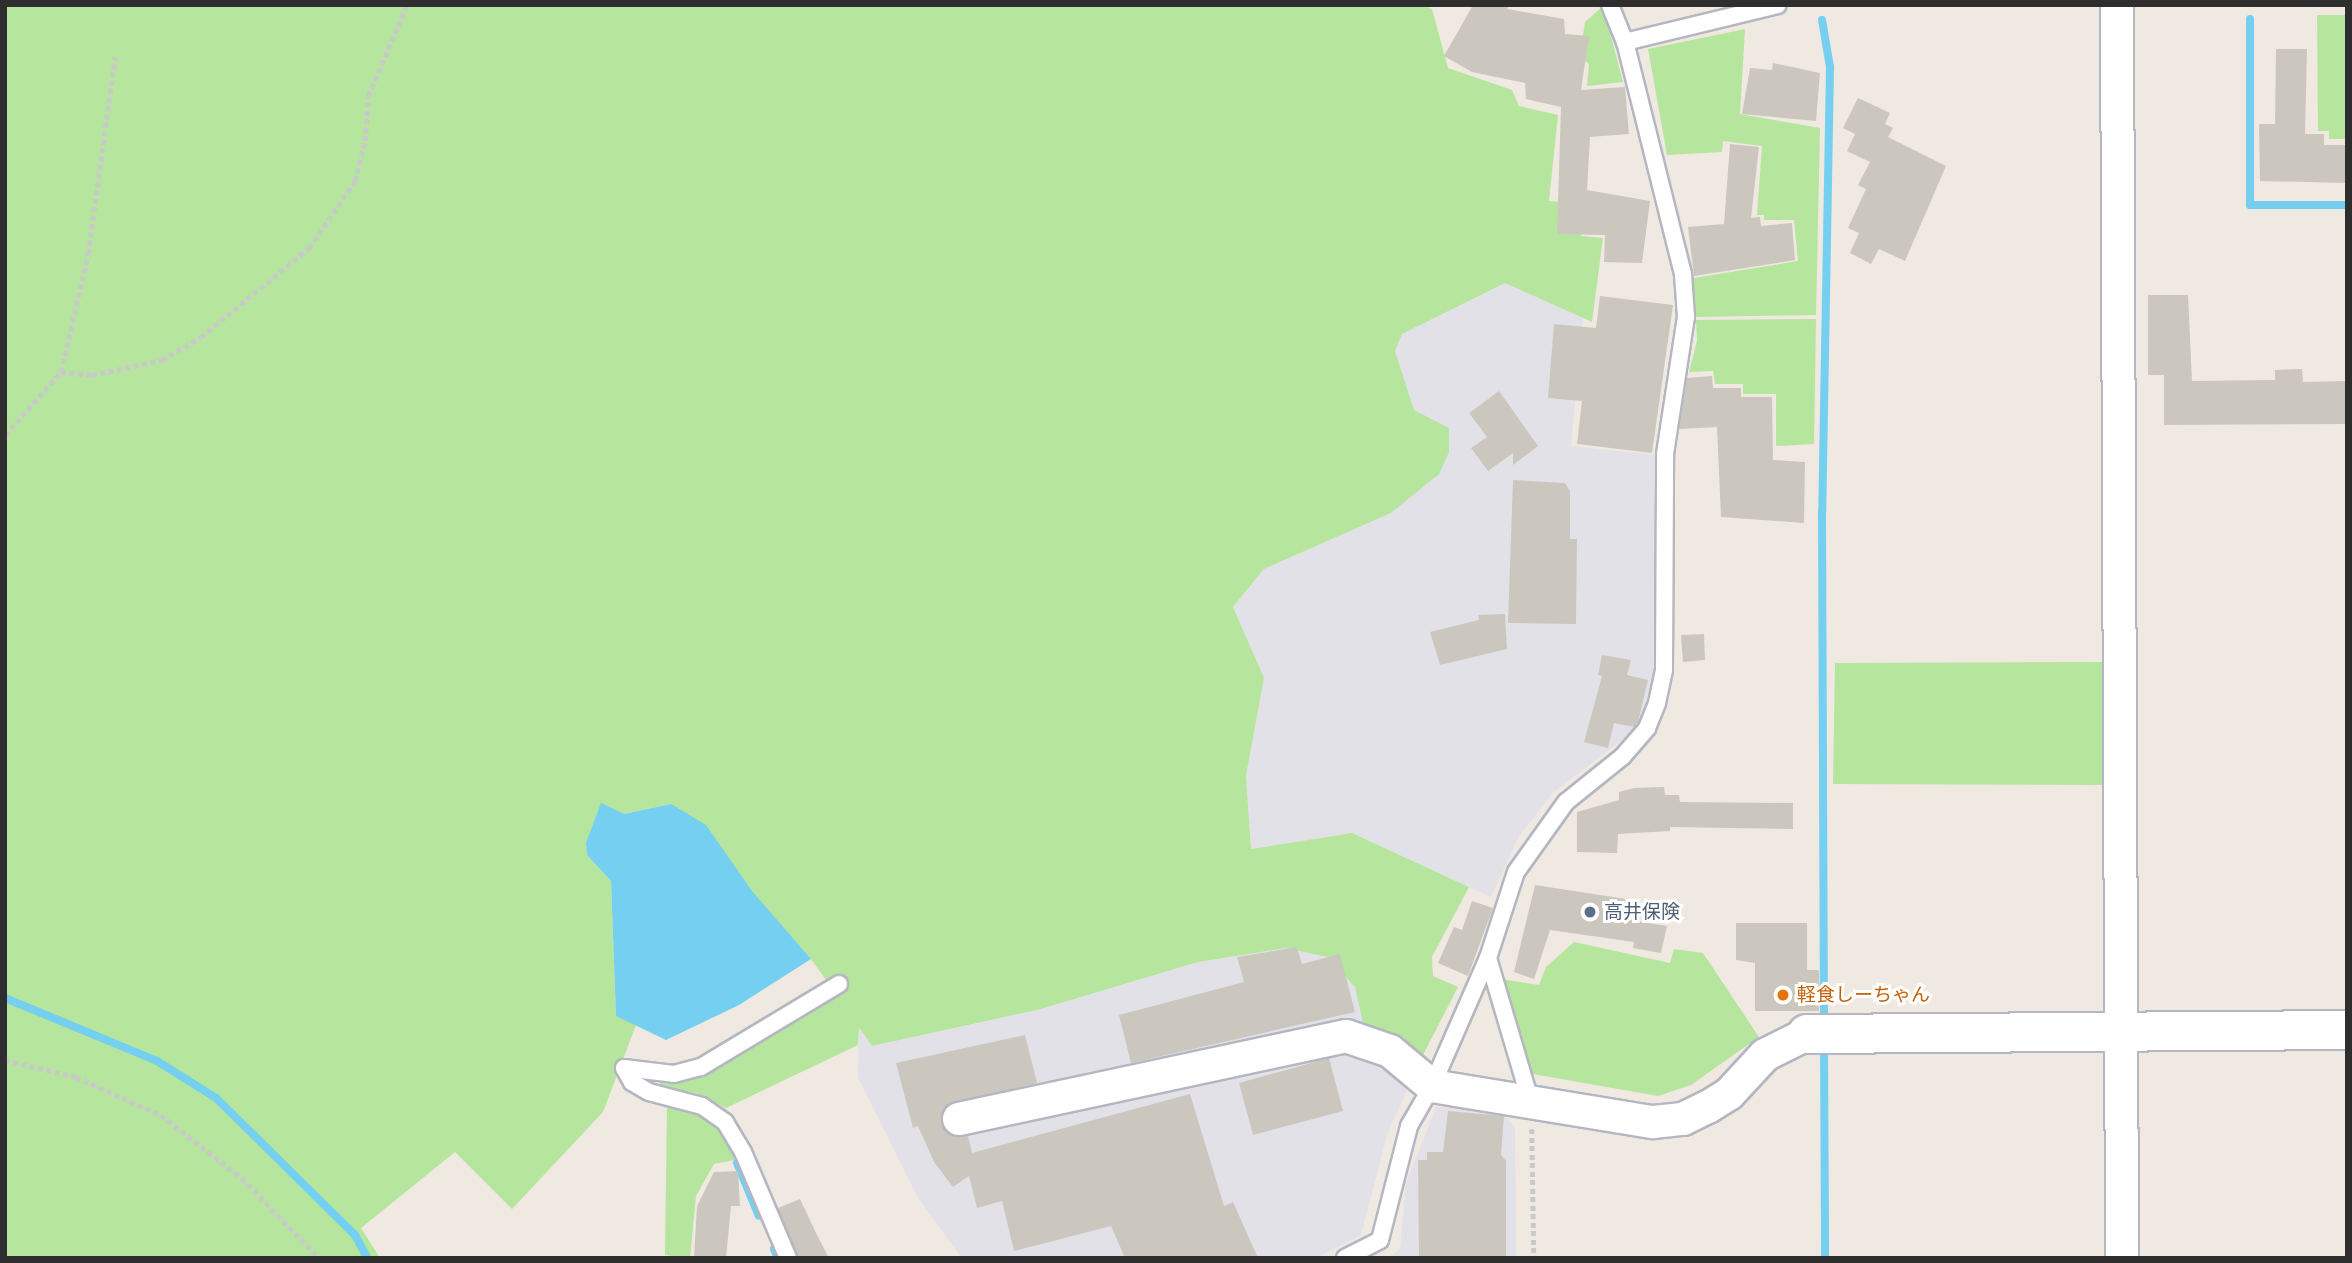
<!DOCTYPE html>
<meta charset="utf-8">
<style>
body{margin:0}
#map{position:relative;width:2352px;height:1263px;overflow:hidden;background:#efe9e1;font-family:Mulish,"Noto Sans JP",sans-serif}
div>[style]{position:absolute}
.industrial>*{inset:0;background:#e3e1e8}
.green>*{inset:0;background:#b6e59e}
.water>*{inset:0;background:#75cff0}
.stream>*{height:8px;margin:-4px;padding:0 4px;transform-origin:4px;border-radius:4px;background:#75cff0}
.building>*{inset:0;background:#cbc7bf}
.path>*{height:4.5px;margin-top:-2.25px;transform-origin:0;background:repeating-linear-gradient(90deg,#c9c9c9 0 5px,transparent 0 8.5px)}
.roads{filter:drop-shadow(2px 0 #b4b7c1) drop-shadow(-2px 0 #b4b7c1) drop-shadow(0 2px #b4b7c1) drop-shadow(0 -2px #b4b7c1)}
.service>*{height:16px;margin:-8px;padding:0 8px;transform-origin:8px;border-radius:8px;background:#fff}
.minor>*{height:32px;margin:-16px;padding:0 16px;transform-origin:16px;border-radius:16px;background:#fff}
.tertiary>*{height:38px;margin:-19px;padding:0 19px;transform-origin:19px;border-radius:19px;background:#fff}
.dots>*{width:19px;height:19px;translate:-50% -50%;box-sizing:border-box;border:4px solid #fff;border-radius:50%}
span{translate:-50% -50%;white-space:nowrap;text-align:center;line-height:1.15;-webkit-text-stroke:6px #fff;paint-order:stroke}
.service-label{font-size:19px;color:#4e5e75}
.left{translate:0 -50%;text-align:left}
.food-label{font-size:19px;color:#c56008}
.frame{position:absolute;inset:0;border:7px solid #2e2e2e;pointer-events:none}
</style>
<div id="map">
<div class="industrial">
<div style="clip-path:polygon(1505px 283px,1583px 318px,1571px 446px,1657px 455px,1657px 644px,1652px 689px,1635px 730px,1553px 793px,1519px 836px,1491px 897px,1352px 833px,1251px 849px,1246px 776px,1264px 678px,1233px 607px,1264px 569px,1391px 513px,1414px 410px,1395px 351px,1402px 334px)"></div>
<div style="clip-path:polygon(1286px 948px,1327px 957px,1355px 987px,1364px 1028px,1423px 1055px,1387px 1135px,1361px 1235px,1316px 1258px,962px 1258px,918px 1198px,858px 1077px,859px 1026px,873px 1046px,1041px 1009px,1198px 962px)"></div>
<div style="clip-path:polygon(1436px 1107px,1502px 1110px,1515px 1129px,1516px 1258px,1388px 1258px,1400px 1249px,1406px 1183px)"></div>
</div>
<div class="green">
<div style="clip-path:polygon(5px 5px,1423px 5px,1432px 9px,1448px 68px,1512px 90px,1519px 106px,1558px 115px,1549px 201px,1584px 204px,1581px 236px,1603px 238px,1592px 322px,1505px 283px,1402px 334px,1395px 351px,1414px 410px,1449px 428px,1449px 452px,1439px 474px,1391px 513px,1264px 569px,1233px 607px,1264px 678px,1246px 776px,1251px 849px,1352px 833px,1469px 887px,1432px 957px,1433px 976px,1458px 987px,1423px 1055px,1364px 1028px,1355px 987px,1327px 957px,1286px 948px,1198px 962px,1041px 1009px,872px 1046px,859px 1027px,858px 1045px,726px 1108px,696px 1093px,660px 1089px,660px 1081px,675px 1081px,834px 991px,811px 959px,671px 804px,624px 814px,586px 843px,587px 855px,611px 881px,616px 1015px,636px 1025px,603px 1112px,512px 1209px,455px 1152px,361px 1228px,380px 1258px,5px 1258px)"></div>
<div style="clip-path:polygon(1603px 6px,1623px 82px,1587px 86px,1589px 64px,1580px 57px,1585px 22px)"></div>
<div style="clip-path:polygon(2317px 15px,2347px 15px,2347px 139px,2329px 139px,2329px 131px,2318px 131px)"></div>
<div style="clip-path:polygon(1745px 29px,1740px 114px,1820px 128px,1816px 315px,1694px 317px,1694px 278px,1798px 261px,1794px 220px,1764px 220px,1764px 215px,1757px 215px,1762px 146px,1723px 141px,1722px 152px,1667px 155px,1648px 49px)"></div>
<div style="clip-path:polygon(1816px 319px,1814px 444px,1776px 446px,1776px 394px,1743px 394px,1743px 384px,1715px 384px,1713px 371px,1689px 372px,1697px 341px,1696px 320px)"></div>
<div style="clip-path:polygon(2104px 662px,2105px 785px,1833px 784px,1835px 663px)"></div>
<div style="clip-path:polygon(1574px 942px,1670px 963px,1674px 949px,1703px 953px,1759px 1037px,1691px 1085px,1658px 1096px,1527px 1073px,1526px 1053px,1501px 979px,1539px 985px,1546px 967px)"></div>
<div style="clip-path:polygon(667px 1107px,694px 1110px,728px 1139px,735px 1160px,714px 1164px,696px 1196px,690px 1258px,665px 1255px)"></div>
</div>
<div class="water">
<div style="clip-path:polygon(601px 803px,624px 814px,671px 804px,706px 825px,752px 891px,811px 959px,739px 1005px,666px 1040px,616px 1016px,611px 881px,587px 855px,586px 843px)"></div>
</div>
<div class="stream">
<div style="left:2250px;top:19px;width:186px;rotate:90deg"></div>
<div style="left:2250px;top:205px;width:97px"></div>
<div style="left:1822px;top:20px;width:48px;rotate:80.3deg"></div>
<div style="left:1830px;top:67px;width:445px;rotate:91deg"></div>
<div style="left:1822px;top:512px;width:512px;rotate:89.78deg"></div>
<div style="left:5px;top:998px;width:165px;rotate:22.5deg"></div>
<div style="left:157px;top:1061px;width:70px;rotate:32.1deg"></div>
<div style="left:216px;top:1098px;width:195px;rotate:44.6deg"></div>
<div style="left:355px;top:1235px;width:26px;rotate:62deg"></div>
<div style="left:1824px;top:1044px;width:214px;rotate:89.7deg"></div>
<div style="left:737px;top:1163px;width:57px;rotate:67.5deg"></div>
<div style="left:774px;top:1249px;width:10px;rotate:66deg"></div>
</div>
<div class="building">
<div style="clip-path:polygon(1473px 5px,1509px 5px,1507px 9px,1564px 19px,1565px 34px,1589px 36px,1581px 90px,1625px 87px,1629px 134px,1590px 137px,1587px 190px,1650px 201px,1642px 263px,1604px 262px,1605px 235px,1557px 234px,1561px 107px,1526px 99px,1525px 83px,1472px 72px,1444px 56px)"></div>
<div style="clip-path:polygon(2276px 49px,2307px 49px,2305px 134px,2324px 134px,2324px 145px,2347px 145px,2347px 183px,2260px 181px,2259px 124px,2275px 124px)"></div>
<div style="clip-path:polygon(1773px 63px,1820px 73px,1816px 121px,1742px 114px,1750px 68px,1772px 70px)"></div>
<div style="clip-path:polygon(1858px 98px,1890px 113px,1885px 124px,1893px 128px,1888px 137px,1946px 166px,1905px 261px,1879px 249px,1871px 264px,1850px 253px,1859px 233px,1848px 228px,1866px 189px,1858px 185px,1870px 162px,1847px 151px,1855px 134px,1843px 128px)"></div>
<div style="clip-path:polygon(1730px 144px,1759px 147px,1751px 218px,1760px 217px,1761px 226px,1792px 223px,1795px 260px,1694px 276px,1688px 227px,1724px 224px)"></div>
<div style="clip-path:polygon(2148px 295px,2188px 295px,2192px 381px,2275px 380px,2275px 370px,2302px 369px,2303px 382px,2347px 381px,2347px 424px,2164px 425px,2164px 375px,2148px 375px)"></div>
<div style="clip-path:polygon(1600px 296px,1673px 305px,1652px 453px,1577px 444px,1582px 401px,1548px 398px,1554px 324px,1596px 328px)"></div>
<div style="clip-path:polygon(1712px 376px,1713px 388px,1741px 388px,1741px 397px,1772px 397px,1773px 460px,1805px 462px,1804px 523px,1721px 517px,1717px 427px,1679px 429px,1687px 378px)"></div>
<div style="clip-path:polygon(1499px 391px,1538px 446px,1513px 465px,1513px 453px,1488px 471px,1471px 448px,1487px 437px,1469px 413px)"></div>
<div style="clip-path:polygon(1513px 480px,1565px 483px,1570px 491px,1570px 539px,1577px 539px,1576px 624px,1508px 623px)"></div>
<div style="clip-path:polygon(1505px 614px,1507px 649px,1440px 665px,1430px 632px,1479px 620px,1478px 615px)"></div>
<div style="clip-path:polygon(1704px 634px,1705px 660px,1683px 662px,1681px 635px)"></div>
<div style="clip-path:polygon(1602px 655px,1631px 660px,1627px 675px,1648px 680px,1638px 722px,1634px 727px,1614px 723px,1608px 748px,1584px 742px,1602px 676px,1598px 675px)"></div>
<div style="clip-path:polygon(1664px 787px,1665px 795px,1679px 795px,1680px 802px,1793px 803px,1793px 829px,1670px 827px,1670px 831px,1618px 834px,1617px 853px,1577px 852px,1577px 812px,1619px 800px,1619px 792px,1634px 788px)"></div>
<div style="clip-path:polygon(1535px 885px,1626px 899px,1623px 919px,1667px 926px,1661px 953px,1633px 948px,1634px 942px,1550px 930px,1534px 979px,1514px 972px)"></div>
<div style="clip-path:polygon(1472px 901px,1493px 908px,1468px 976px,1438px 963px,1454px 927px,1462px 930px)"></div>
<div style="clip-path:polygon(1736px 923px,1807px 923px,1807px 970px,1819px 970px,1819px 1011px,1755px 1011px,1755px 963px,1736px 960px)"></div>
<div style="clip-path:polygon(1297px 947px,1302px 964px,1340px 954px,1355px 1012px,1131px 1063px,1119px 1015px,1244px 982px,1237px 957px)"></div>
<div style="clip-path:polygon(1025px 1035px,1037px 1083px,947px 1105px,941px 1122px,946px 1132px,968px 1136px,972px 1153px,1190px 1094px,1224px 1206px,1233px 1202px,1258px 1258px,1125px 1258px,1111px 1226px,1014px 1251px,1002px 1201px,977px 1208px,969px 1176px,953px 1187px,934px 1162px,918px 1126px,913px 1128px,896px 1063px)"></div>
<div style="clip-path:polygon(1329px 1058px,1343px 1111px,1253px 1135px,1239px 1083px)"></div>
<div style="clip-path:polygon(1448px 1111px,1504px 1116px,1501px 1155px,1506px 1161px,1506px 1258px,1419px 1258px,1418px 1160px,1427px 1160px,1427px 1152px,1443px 1152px)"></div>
<div style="clip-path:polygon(738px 1171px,740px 1206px,731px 1206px,726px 1258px,694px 1258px,697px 1206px,714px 1172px)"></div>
<div style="clip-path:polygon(800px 1199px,817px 1235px,829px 1258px,798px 1258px,778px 1208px)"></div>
</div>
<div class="path">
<div style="left:61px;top:372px;width:31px;rotate:6deg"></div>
<div style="left:92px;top:375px;width:72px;rotate:-12.1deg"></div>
<div style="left:162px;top:360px;width:45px;rotate:-30.5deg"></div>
<div style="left:201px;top:337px;width:140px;rotate:-39.5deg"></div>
<div style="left:309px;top:248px;width:81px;rotate:-55.5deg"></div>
<div style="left:355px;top:181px;width:41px;rotate:-76deg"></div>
<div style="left:365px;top:141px;width:45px;rotate:-86.2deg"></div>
<div style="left:368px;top:96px;width:99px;rotate:-66.8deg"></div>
<div style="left:5px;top:435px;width:84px;rotate:-48.4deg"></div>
<div style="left:61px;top:372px;width:121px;rotate:-77.1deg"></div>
<div style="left:88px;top:254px;width:199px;rotate:-82.2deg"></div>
<div style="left:5px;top:1060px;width:73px;rotate:13.5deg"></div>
<div style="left:76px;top:1077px;width:93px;rotate:24.1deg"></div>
<div style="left:161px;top:1115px;width:103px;rotate:37.9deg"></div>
<div style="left:242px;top:1178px;width:111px;rotate:46.1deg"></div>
<div style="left:1532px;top:1129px;width:129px;rotate:89.1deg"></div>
</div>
<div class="roads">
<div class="service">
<div style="left:1610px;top:5px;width:40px;rotate:68deg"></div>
<div style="left:1488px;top:958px;width:151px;rotate:73.5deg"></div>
<div style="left:788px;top:1258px;width:115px;rotate:-113deg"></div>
<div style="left:743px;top:1152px;width:35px;rotate:-121deg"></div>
<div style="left:725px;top:1122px;width:28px;rotate:-145deg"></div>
<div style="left:702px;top:1106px;width:55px;rotate:-165.2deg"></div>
<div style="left:649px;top:1092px;width:20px;rotate:-150deg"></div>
<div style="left:632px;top:1082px;width:16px;rotate:-120deg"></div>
<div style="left:624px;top:1068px;width:50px;rotate:6.8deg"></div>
<div style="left:674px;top:1074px;width:28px;rotate:-15deg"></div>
<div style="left:701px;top:1067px;width:161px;rotate:-31deg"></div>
<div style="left:1345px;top:1258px;width:39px;rotate:-27deg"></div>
<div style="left:1380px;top:1240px;width:118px;rotate:-75.7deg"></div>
<div style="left:1409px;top:1126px;width:46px;rotate:-60.1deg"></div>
<div style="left:1432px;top:1086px;width:140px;rotate:-66.4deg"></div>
<div style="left:1488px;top:958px;width:90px;rotate:-72deg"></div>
<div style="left:1516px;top:872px;width:86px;rotate:-54.5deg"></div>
<div style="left:1566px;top:802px;width:73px;rotate:-38.9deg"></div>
<div style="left:1623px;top:756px;width:37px;rotate:-49deg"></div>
<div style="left:1647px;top:728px;width:27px;rotate:-68deg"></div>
<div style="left:1657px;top:703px;width:34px;rotate:-78deg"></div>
<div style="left:1664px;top:670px;width:216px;rotate:-89.7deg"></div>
<div style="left:1665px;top:454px;width:139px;rotate:-81.3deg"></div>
<div style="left:1686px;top:317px;width:43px;rotate:-94deg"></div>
<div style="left:1683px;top:274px;width:239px;rotate:-104deg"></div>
<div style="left:1625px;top:42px;width:157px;rotate:-13.6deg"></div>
</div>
<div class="minor">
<div style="left:2117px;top:5px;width:1253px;rotate:89.77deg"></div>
<div style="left:959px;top:1119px;width:396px;rotate:-12.1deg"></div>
<div style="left:1346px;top:1036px;width:46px;rotate:18.8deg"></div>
<div style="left:1390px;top:1051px;width:55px;rotate:39.8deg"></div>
<div style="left:1432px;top:1086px;width:224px;rotate:9.3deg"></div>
<div style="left:1653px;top:1122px;width:30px;rotate:-6deg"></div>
<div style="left:1683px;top:1119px;width:28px;rotate:-26deg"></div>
<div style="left:1708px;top:1107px;width:25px;rotate:-32deg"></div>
<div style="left:1729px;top:1094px;width:53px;rotate:-47.3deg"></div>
<div style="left:1765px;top:1055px;width:47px;rotate:-26.6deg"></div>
</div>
<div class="tertiary">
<div style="left:1807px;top:1034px;width:540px;rotate:-0.42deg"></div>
</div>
</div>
<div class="dots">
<div style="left:1590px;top:912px;background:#5c6f8a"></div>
<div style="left:1783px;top:995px;background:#e8710a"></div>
</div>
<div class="service-label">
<span class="left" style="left:1604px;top:912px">高井保険</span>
</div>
<div class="food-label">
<span class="left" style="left:1797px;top:995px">軽食しーちゃん</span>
</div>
<div class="frame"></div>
</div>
